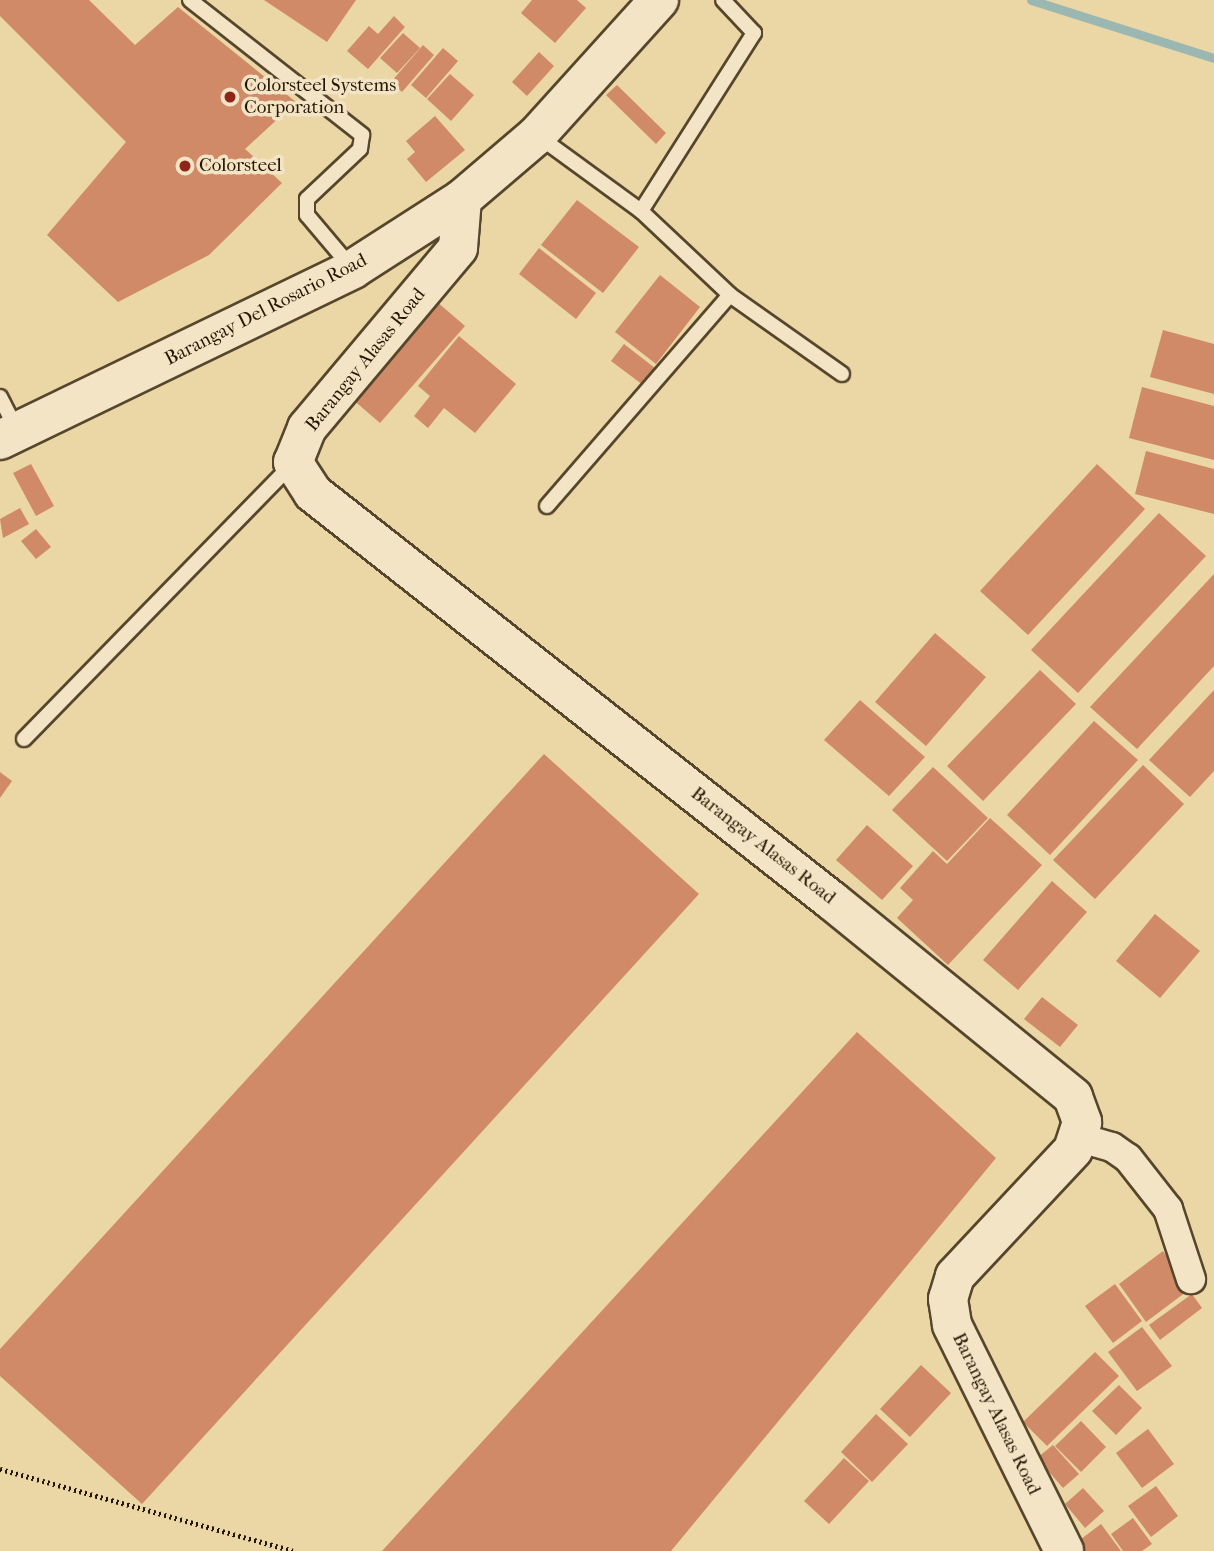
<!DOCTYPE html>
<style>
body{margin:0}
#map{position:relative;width:1214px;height:1551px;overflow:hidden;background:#ebd6a6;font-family:"IM FELL French Canon",serif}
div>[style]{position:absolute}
.stream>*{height:9px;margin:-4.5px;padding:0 4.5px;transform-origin:4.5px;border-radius:4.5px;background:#9bb7b1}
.building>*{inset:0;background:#d08a67}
.path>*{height:4.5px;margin-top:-2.25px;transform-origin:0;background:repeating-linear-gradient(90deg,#251602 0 2px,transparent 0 5.5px)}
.roads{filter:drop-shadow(2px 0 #56462b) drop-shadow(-2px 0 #56462b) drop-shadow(0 2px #56462b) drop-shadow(0 -2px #56462b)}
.lane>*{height:14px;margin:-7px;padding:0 7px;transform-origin:7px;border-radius:7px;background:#f2e4c5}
.street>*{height:28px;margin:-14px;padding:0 14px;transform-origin:14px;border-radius:14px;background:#f2e4c5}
.secondary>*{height:38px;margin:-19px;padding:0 19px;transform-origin:19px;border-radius:19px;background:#f2e4c5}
.dots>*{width:19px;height:19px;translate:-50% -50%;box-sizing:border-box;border:4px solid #f2e4c5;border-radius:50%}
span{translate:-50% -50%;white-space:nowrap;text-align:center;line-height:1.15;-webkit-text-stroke:7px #f2e4c5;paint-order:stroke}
.poi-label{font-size:19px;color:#251602}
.left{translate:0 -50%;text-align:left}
.street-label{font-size:19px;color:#251602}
</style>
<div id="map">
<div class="stream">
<div style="left:1031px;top:0;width:192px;rotate:17.6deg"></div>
</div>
<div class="building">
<div style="clip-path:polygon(0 0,89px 0,135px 45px,178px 7px,296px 102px,245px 149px,282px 183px,209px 255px,118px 302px,47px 235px,126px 142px,0 16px)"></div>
<div style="clip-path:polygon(264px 0,356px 0,327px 42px)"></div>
<div style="clip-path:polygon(532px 0,577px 0,586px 8px,555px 43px,521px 13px)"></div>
<div style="clip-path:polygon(394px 16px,405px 27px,368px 69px,347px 51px,369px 26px,378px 34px)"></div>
<div style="clip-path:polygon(403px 33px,420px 48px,397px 73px,380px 58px)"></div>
<div style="clip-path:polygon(423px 45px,434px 55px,402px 92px,391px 82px)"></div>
<div style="clip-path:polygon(443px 48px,458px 61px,426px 98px,411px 85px)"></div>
<div style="clip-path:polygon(539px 52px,554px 66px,527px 96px,512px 82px)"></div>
<div style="clip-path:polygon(450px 74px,474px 95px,451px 121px,427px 99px)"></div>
<div style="clip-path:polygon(617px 85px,666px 133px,656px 144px,606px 95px)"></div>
<div style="clip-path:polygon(435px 116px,465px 150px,426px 182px,407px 159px,415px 152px,406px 141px)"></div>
<div style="clip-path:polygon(577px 200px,639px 247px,603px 293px,541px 245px)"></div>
<div style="clip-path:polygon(539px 248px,596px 293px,576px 319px,519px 274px)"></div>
<div style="clip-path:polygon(660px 275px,700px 307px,656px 364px,615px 332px)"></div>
<div style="clip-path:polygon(436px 301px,465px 326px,380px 423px,351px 398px)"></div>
<div style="clip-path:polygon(1163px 330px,1214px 344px,1214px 394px,1150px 377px)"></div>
<div style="clip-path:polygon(459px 336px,516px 384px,475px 433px,444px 408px,428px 428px,414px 416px,430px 396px,418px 386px)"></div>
<div style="clip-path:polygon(624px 344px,660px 372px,647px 388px,611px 361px)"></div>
<div style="clip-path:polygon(1142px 387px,1214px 406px,1214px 460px,1129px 438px)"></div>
<div style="clip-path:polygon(1146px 451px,1214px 469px,1214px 514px,1135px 494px)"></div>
<div style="clip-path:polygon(31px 464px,54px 506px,36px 516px,13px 473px)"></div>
<div style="clip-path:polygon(1097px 464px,1145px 509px,1028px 635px,980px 591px)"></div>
<div style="clip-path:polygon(20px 508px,29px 524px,3px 538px,0 519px)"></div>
<div style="clip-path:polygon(1159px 513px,1206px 556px,1078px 693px,1031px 650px)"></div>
<div style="clip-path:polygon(36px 529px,51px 547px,36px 559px,21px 541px)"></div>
<div style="clip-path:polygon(1214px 574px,1214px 666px,1137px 749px,1090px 707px)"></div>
<div style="clip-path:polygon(935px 633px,986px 677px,926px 746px,875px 702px)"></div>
<div style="clip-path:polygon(1040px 670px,1076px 704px,983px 801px,947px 766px)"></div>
<div style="clip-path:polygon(1214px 690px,1214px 771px,1190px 797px,1149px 760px)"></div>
<div style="clip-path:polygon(860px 700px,925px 757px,889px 796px,824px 740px)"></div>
<div style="clip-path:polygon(1094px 721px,1138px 760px,1050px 855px,1007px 815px)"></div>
<div style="clip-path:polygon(544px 754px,699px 894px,142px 1504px,0 1376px,0 1349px)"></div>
<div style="clip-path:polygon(1143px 765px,1184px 804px,1095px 899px,1053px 860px)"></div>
<div style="clip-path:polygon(933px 767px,988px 818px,947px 861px,892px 810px)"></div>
<div style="clip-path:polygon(0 772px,12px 781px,0 798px)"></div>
<div style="clip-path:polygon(990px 818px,1042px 865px,948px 965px,897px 918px,913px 900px,900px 888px,933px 851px,947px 864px)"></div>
<div style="clip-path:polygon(867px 825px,913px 866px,882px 900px,836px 860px)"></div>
<div style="clip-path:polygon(1052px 881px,1087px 912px,1018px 990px,983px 960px)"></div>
<div style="clip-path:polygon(1155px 914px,1200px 951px,1160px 998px,1116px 961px)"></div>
<div style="clip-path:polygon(1042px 997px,1078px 1025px,1060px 1047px,1024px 1019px)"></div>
<div style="clip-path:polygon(857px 1032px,996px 1158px,671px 1551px,382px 1551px)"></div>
<div style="clip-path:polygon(1163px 1251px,1190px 1289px,1146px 1322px,1119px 1284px)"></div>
<div style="clip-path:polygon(1115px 1284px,1142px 1321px,1113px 1343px,1085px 1306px)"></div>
<div style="clip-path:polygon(1192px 1294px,1202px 1308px,1160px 1340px,1149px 1325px)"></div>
<div style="clip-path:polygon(1142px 1327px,1172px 1366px,1137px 1391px,1108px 1352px)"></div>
<div style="clip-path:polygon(1095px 1352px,1119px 1376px,1047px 1446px,1023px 1422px)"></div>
<div style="clip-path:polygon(921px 1365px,951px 1393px,910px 1437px,880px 1409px)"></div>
<div style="clip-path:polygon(1119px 1385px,1142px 1408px,1116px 1435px,1092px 1411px)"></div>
<div style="clip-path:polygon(876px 1414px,908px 1444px,872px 1482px,841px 1452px)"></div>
<div style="clip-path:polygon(1081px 1421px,1106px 1447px,1081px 1472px,1055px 1446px)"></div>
<div style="clip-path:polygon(1148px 1429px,1174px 1464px,1142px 1488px,1116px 1453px)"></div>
<div style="clip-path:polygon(1053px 1445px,1079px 1474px,1063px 1488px,1037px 1458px)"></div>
<div style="clip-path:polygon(844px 1458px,869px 1481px,829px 1524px,804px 1501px)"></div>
<div style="clip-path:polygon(1156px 1486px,1178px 1516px,1151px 1537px,1128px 1506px)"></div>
<div style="clip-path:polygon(1083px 1488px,1104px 1511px,1085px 1528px,1065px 1504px)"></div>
<div style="clip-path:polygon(1133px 1518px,1152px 1544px,1142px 1551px,1123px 1551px,1111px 1534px)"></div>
<div style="clip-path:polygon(1101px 1524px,1121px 1551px,1083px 1551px,1077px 1542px)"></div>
</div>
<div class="path">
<div style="left:0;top:1469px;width:304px;rotate:15.6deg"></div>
</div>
<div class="roads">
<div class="lane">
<div style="left:190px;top:0;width:219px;rotate:38.1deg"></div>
<div style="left:362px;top:135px;width:14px;rotate:98deg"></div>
<div style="left:360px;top:149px;width:73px;rotate:136.7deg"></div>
<div style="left:307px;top:199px;width:16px;rotate:90deg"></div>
<div style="left:307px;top:215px;width:68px;rotate:49.8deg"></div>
<div style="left:538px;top:136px;width:127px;rotate:36.1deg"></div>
<div style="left:641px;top:211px;width:122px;rotate:43.3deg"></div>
<div style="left:730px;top:295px;width:137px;rotate:35.2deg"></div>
<div style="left:641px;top:211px;width:211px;rotate:-57.6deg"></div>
<div style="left:754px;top:33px;width:45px;rotate:-133.2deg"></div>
<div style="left:0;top:397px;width:37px;rotate:63deg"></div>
<div style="left:547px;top:506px;width:279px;rotate:-49.1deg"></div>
<div style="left:24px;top:739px;width:384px;rotate:-45.7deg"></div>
</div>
<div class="street">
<div style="left:1077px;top:1137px;width:36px;rotate:16deg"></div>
<div style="left:1112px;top:1147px;width:19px;rotate:35deg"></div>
<div style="left:1128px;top:1158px;width:65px;rotate:51.9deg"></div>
<div style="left:1168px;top:1209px;width:74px;rotate:71.8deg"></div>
</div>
<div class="secondary">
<div style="left:462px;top:199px;width:49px;rotate:94.7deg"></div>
<div style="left:458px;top:248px;width:235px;rotate:130deg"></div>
<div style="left:307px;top:428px;width:37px;rotate:112deg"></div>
<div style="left:293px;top:462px;width:37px;rotate:57deg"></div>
<div style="left:313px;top:493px;width:659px;rotate:38.16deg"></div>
<div style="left:831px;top:900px;width:312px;rotate:39.1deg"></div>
<div style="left:1073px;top:1097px;width:27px;rotate:70deg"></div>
<div style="left:1082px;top:1122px;width:29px;rotate:108deg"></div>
<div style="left:1073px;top:1150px;width:173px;rotate:133.1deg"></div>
<div style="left:955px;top:1276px;width:24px;rotate:107deg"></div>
<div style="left:948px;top:1299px;width:26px;rotate:81deg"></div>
<div style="left:952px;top:1325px;width:252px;rotate:63.6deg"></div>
<div style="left:0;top:440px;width:392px;rotate:-25.8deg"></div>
<div style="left:353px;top:269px;width:130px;rotate:-32.7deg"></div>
<div style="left:462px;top:199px;width:99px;rotate:-40.5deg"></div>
<div style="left:537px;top:135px;width:182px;rotate:-47.9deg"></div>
</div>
</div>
<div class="dots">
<div style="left:230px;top:97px;background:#8f2418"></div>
<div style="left:185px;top:166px;background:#8f2418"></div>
</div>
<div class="poi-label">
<span class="left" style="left:244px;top:97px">Colorsteel Systems<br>Corporation</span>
<span class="left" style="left:199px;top:166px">Colorsteel</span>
</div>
<div class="street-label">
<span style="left:266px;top:310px;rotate:-27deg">Barangay Del Rosario Road</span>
<span style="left:366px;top:360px;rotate:-51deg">Barangay Alasas Road</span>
<span style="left:763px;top:846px;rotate:38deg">Barangay Alasas Road</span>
<span style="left:996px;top:1414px;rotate:64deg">Barangay Alasas Road</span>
</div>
</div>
